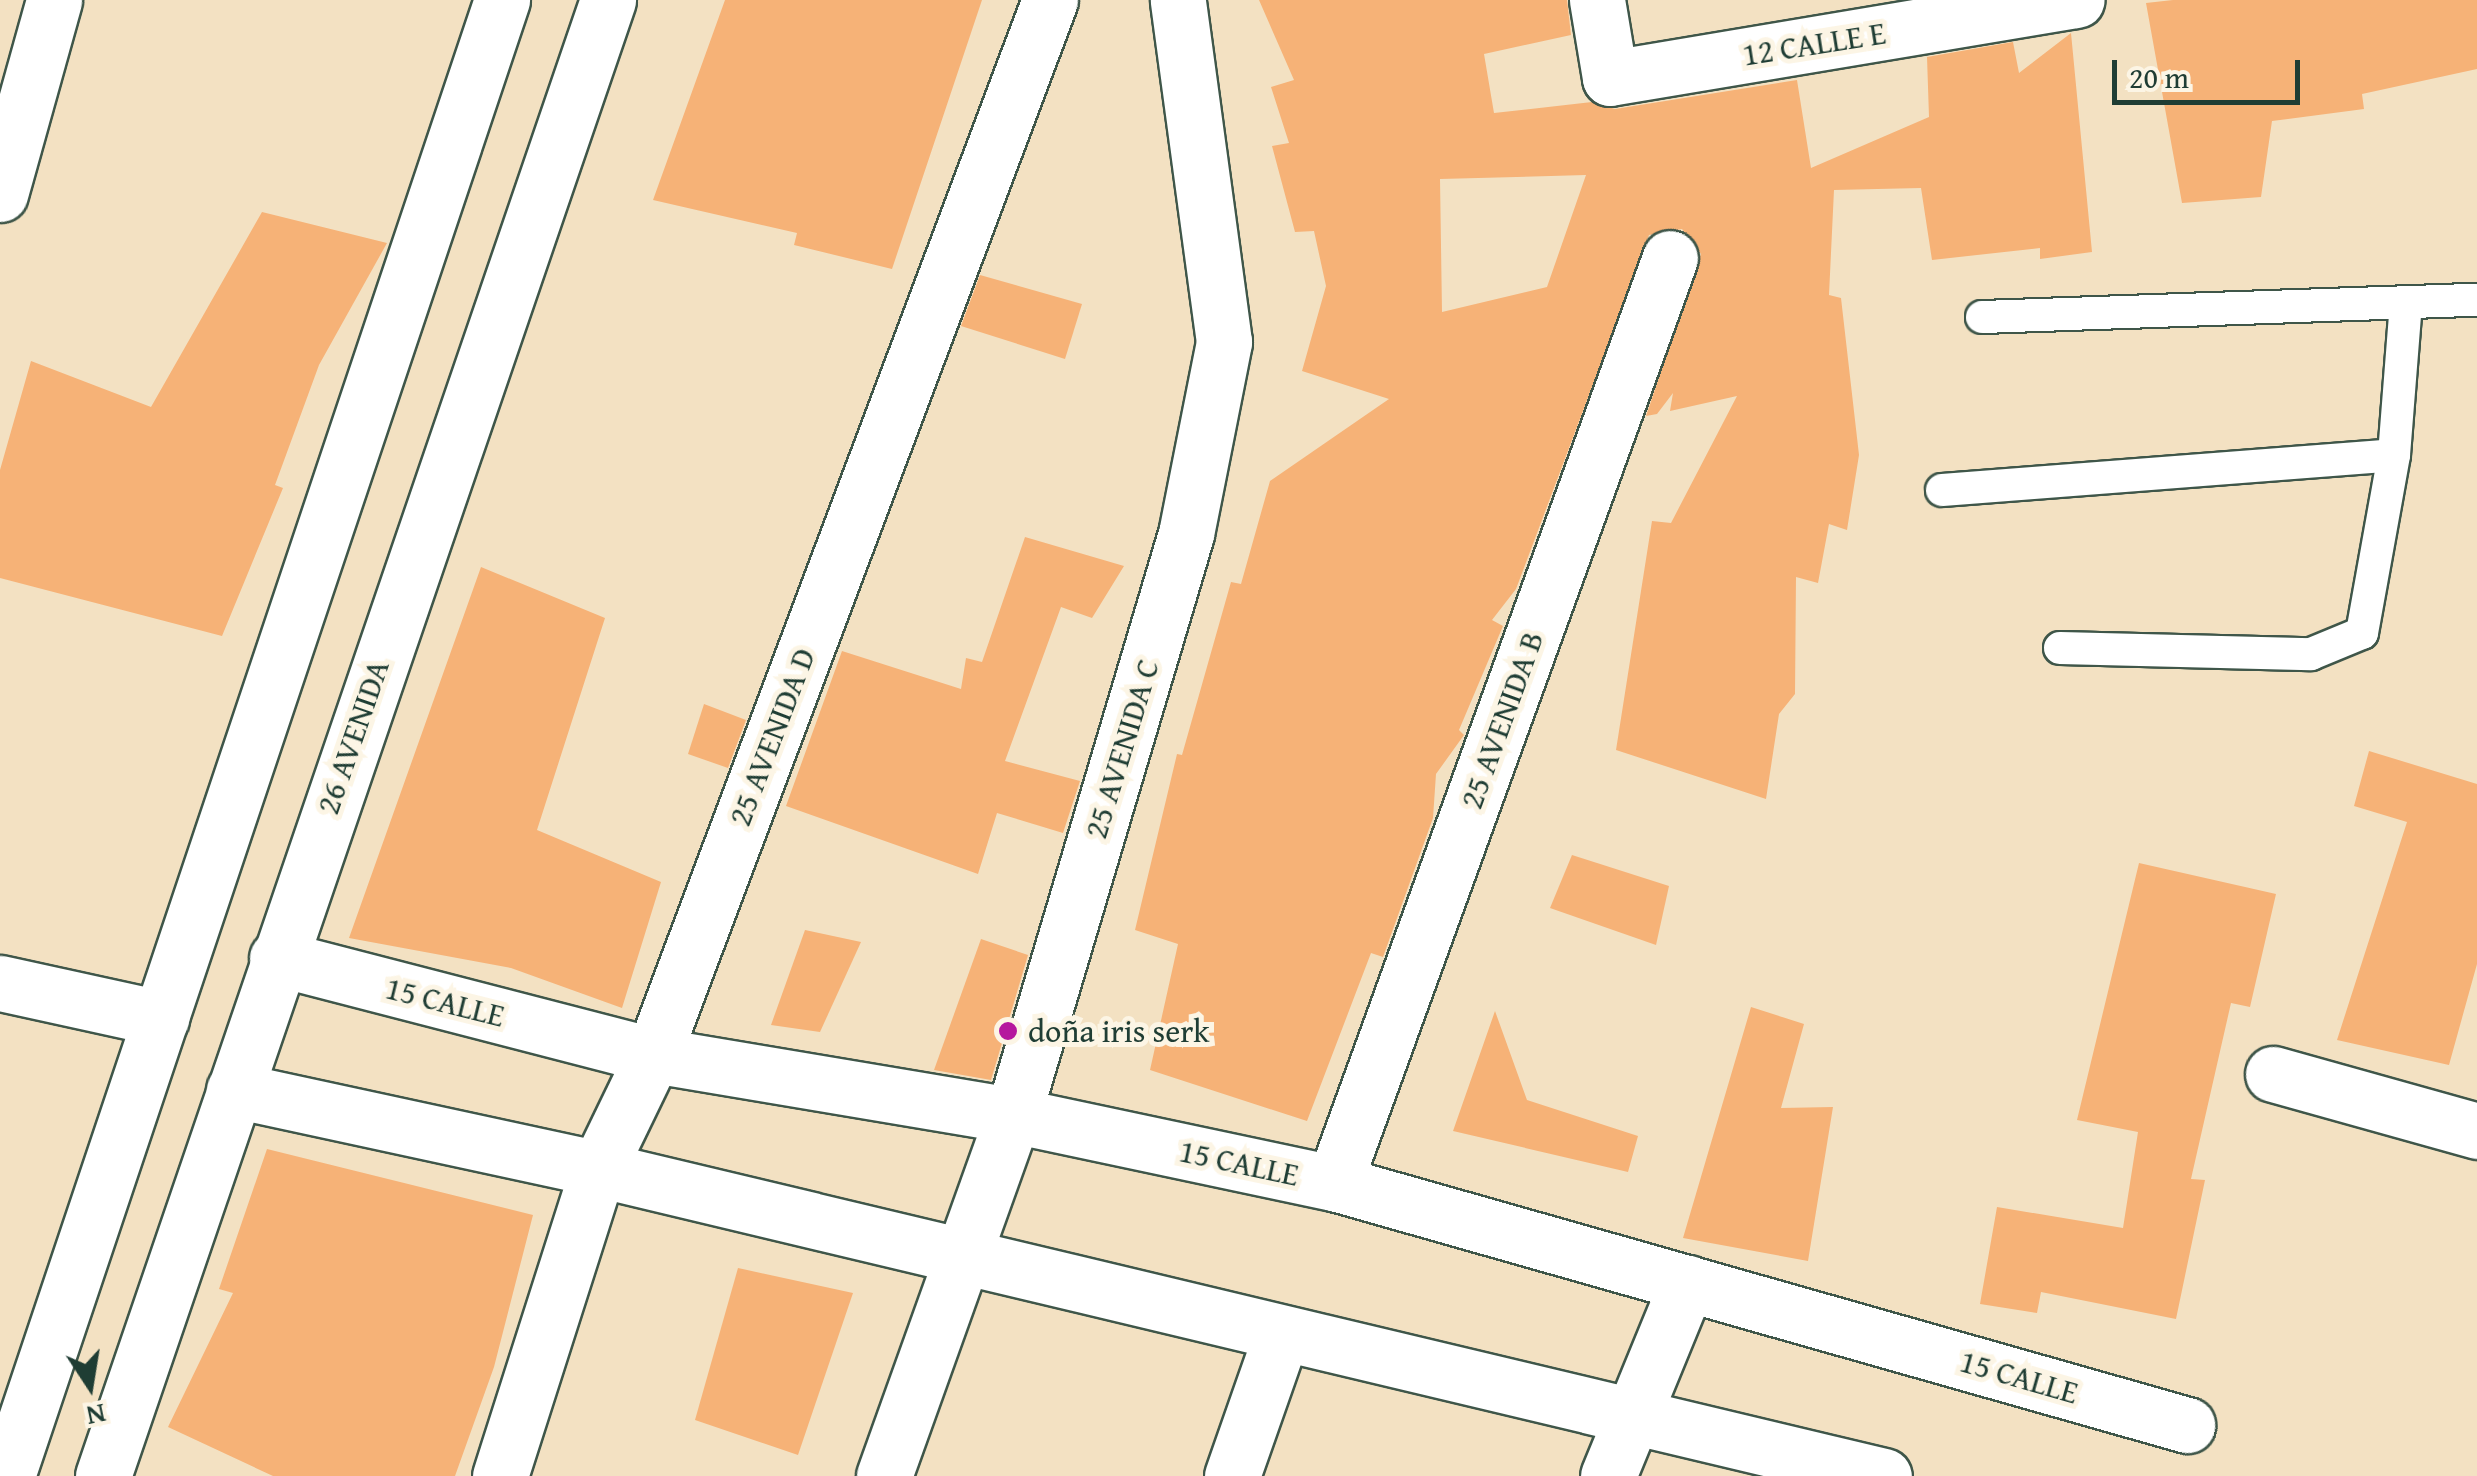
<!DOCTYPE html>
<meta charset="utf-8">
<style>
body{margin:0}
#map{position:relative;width:2477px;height:1476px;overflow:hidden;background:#f3e1c2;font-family:"Gentium Book Plus",serif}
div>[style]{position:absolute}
.building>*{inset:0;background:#f6b277}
.roads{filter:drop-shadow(2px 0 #3f5649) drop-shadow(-2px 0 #3f5649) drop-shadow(0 2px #3f5649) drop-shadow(0 -2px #3f5649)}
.service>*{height:32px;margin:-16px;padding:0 16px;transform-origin:16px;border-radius:16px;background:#fff}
.minor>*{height:55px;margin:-27.5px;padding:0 27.5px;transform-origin:27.5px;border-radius:27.5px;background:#fff}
.dots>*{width:28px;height:28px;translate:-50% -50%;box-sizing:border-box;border:5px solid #fcf5e5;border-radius:50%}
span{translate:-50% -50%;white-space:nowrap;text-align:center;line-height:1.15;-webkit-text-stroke:10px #fcf5e5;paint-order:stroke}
.street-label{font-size:32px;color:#1f3d34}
.poi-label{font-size:32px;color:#1f3d34}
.left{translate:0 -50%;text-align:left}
.north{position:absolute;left:40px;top:1336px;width:100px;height:100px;-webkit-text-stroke:8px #fcf5e5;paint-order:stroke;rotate:168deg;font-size:28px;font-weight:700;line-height:40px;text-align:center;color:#1f3d34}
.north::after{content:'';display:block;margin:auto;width:35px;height:45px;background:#1f3d34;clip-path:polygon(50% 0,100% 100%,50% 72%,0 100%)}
.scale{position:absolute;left:2112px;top:60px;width:188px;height:45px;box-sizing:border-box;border:5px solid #1f3d34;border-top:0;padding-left:12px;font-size:30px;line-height:35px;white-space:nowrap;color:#1f3d34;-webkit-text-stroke:8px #fcf5e5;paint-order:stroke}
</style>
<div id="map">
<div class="building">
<div style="clip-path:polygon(725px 0,982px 0,892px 269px,794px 245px,797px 233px,653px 200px)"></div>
<div style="clip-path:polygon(evenodd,1259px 0,1567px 0,1571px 35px,1484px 54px,1494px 113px,1592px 102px,1615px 109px,1797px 80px,1811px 168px,1929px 117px,1927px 57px,2013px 42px,2019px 73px,2071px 33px,2092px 252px,2040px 259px,2040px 248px,1932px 260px,1921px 188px,1834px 190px,1829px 295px,1841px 298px,1859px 455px,1847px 530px,1829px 524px,1818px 583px,1796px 577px,1795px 694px,1779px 714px,1766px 799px,1616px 750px,1652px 521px,1671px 523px,1737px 396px,1670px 411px,1673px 393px,1657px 414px,1646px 416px,1701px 254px,1682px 229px,1649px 235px,1516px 589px,1492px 620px,1503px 626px,1459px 730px,1464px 735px,1436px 774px,1433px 818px,1383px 957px,1371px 953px,1307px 1121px,1150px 1070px,1178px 944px,1135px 930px,1177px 754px,1182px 755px,1231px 582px,1241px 584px,1270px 481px,1389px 399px,1302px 371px,1326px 286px,1314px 231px,1295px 232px,1272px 146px,1289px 143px,1271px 87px,1294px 80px,1259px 0,1586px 175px,1547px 287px,1442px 312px,1440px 179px,1586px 175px)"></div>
<div style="clip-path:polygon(2173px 0,2477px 0,2477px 69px,2362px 94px,2364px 109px,2272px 121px,2261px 197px,2182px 203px,2146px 3px)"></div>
<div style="clip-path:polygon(262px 212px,387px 243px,319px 365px,275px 485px,283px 488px,222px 636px,0 578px,0 470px,31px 361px,151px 407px)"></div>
<div style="clip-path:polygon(980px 275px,1082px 304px,1065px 359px,961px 326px)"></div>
<div style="clip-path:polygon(1025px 537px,1124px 566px,1092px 618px,1061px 607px,1005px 761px,1080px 781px,1063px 833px,997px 813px,978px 874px,786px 806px,842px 651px,961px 689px,966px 658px,982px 662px)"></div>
<div style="clip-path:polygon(481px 567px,605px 618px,537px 830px,661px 882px,622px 1008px,511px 968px,349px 938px)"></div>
<div style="clip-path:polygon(704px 704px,746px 720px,728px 768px,688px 754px)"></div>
<div style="clip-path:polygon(2369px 751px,2477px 784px,2477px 964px,2449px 1065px,2337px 1040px,2407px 822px,2354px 806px)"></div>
<div style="clip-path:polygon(1572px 855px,1669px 886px,1656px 945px,1550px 908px)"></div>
<div style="clip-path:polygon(2139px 863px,2276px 894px,2250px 1007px,2231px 1003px,2191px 1179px,2205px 1180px,2176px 1319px,2041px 1292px,2037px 1313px,1980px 1304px,1997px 1207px,2123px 1228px,2138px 1132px,2077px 1120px)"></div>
<div style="clip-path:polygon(805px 930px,861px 942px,820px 1032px,771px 1025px)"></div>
<div style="clip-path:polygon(981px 939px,1028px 955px,991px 1080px,934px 1070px)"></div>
<div style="clip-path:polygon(1751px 1007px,1804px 1024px,1781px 1108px,1833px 1107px,1808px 1261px,1683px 1238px)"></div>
<div style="clip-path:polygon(1495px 1011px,1527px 1100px,1638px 1136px,1628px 1172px,1453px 1131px)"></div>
<div style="clip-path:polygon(267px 1149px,533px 1215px,494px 1367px,455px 1476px,273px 1476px,168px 1427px,233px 1293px,219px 1289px)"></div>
<div style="clip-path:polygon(738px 1268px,853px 1293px,798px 1455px,695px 1420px)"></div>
</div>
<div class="roads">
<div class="service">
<div style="left:1982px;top:317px;width:495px;rotate:-2deg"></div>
<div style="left:1942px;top:490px;width:453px;rotate:-4.4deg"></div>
<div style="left:2060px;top:648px;width:251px;rotate:1.4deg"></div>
<div style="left:2311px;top:654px;width:55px;rotate:-22.4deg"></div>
<div style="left:2362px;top:633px;width:181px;rotate:-79.8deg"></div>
<div style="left:2394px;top:455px;width:153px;rotate:-85.5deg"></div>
</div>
<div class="minor">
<div style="left:1597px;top:0;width:79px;rotate:80.5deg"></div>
<div style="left:1610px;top:78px;width:473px;rotate:-9.5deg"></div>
<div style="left:0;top:194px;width:201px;rotate:-74.4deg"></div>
<div style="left:277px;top:958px;width:388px;rotate:14.5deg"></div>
<div style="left:653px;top:1055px;width:365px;rotate:9.5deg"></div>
<div style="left:1013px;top:1115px;width:328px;rotate:12deg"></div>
<div style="left:1334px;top:1183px;width:887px;rotate:15.84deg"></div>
<div style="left:0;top:983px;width:165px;rotate:12.3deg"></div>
<div style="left:2273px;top:1074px;width:212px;rotate:15.6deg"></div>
<div style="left:234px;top:1090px;width:372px;rotate:12.2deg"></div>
<div style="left:598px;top:1169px;width:1322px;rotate:13.43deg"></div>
<div style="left:1334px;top:1183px;width:984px;rotate:-70.04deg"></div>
<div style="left:7px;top:1476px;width:1557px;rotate:-71.46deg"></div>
<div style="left:103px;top:1476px;width:1560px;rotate:-71.11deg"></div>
<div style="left:500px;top:1476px;width:322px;rotate:-72.3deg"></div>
<div style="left:598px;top:1169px;width:127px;rotate:-64.2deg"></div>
<div style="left:653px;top:1055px;width:1127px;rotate:-69.38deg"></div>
<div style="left:884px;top:1476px;width:383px;rotate:-70.3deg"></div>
<div style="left:1013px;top:1115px;width:606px;rotate:-73.42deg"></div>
<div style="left:1186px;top:534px;width:196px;rotate:-78.8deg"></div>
<div style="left:1224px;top:342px;width:345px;rotate:-97.7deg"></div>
<div style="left:1232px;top:1476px;width:151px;rotate:-70.7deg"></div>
<div style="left:1608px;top:1476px;width:209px;rotate:-67.7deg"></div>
</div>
</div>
<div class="dots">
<div style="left:1008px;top:1031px;background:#b5179e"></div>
</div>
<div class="street-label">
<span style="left:1814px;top:44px;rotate:-9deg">12 CALLE E</span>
<span style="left:1502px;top:720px;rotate:-70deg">25 AVENIDA B</span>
<span style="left:353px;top:737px;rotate:-71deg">26 AVENIDA</span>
<span style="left:772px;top:737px;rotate:-69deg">25 AVENIDA D</span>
<span style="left:1122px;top:749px;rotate:-73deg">25 AVENIDA C</span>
<span style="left:445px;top:1002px;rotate:14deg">15 CALLE</span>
<span style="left:1239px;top:1163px;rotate:12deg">15 CALLE</span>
<span style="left:2019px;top:1377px;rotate:16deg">15 CALLE</span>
</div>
<div class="poi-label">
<span class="left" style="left:1028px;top:1031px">doña iris serk</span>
</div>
<div class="north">N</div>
<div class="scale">20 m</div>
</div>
